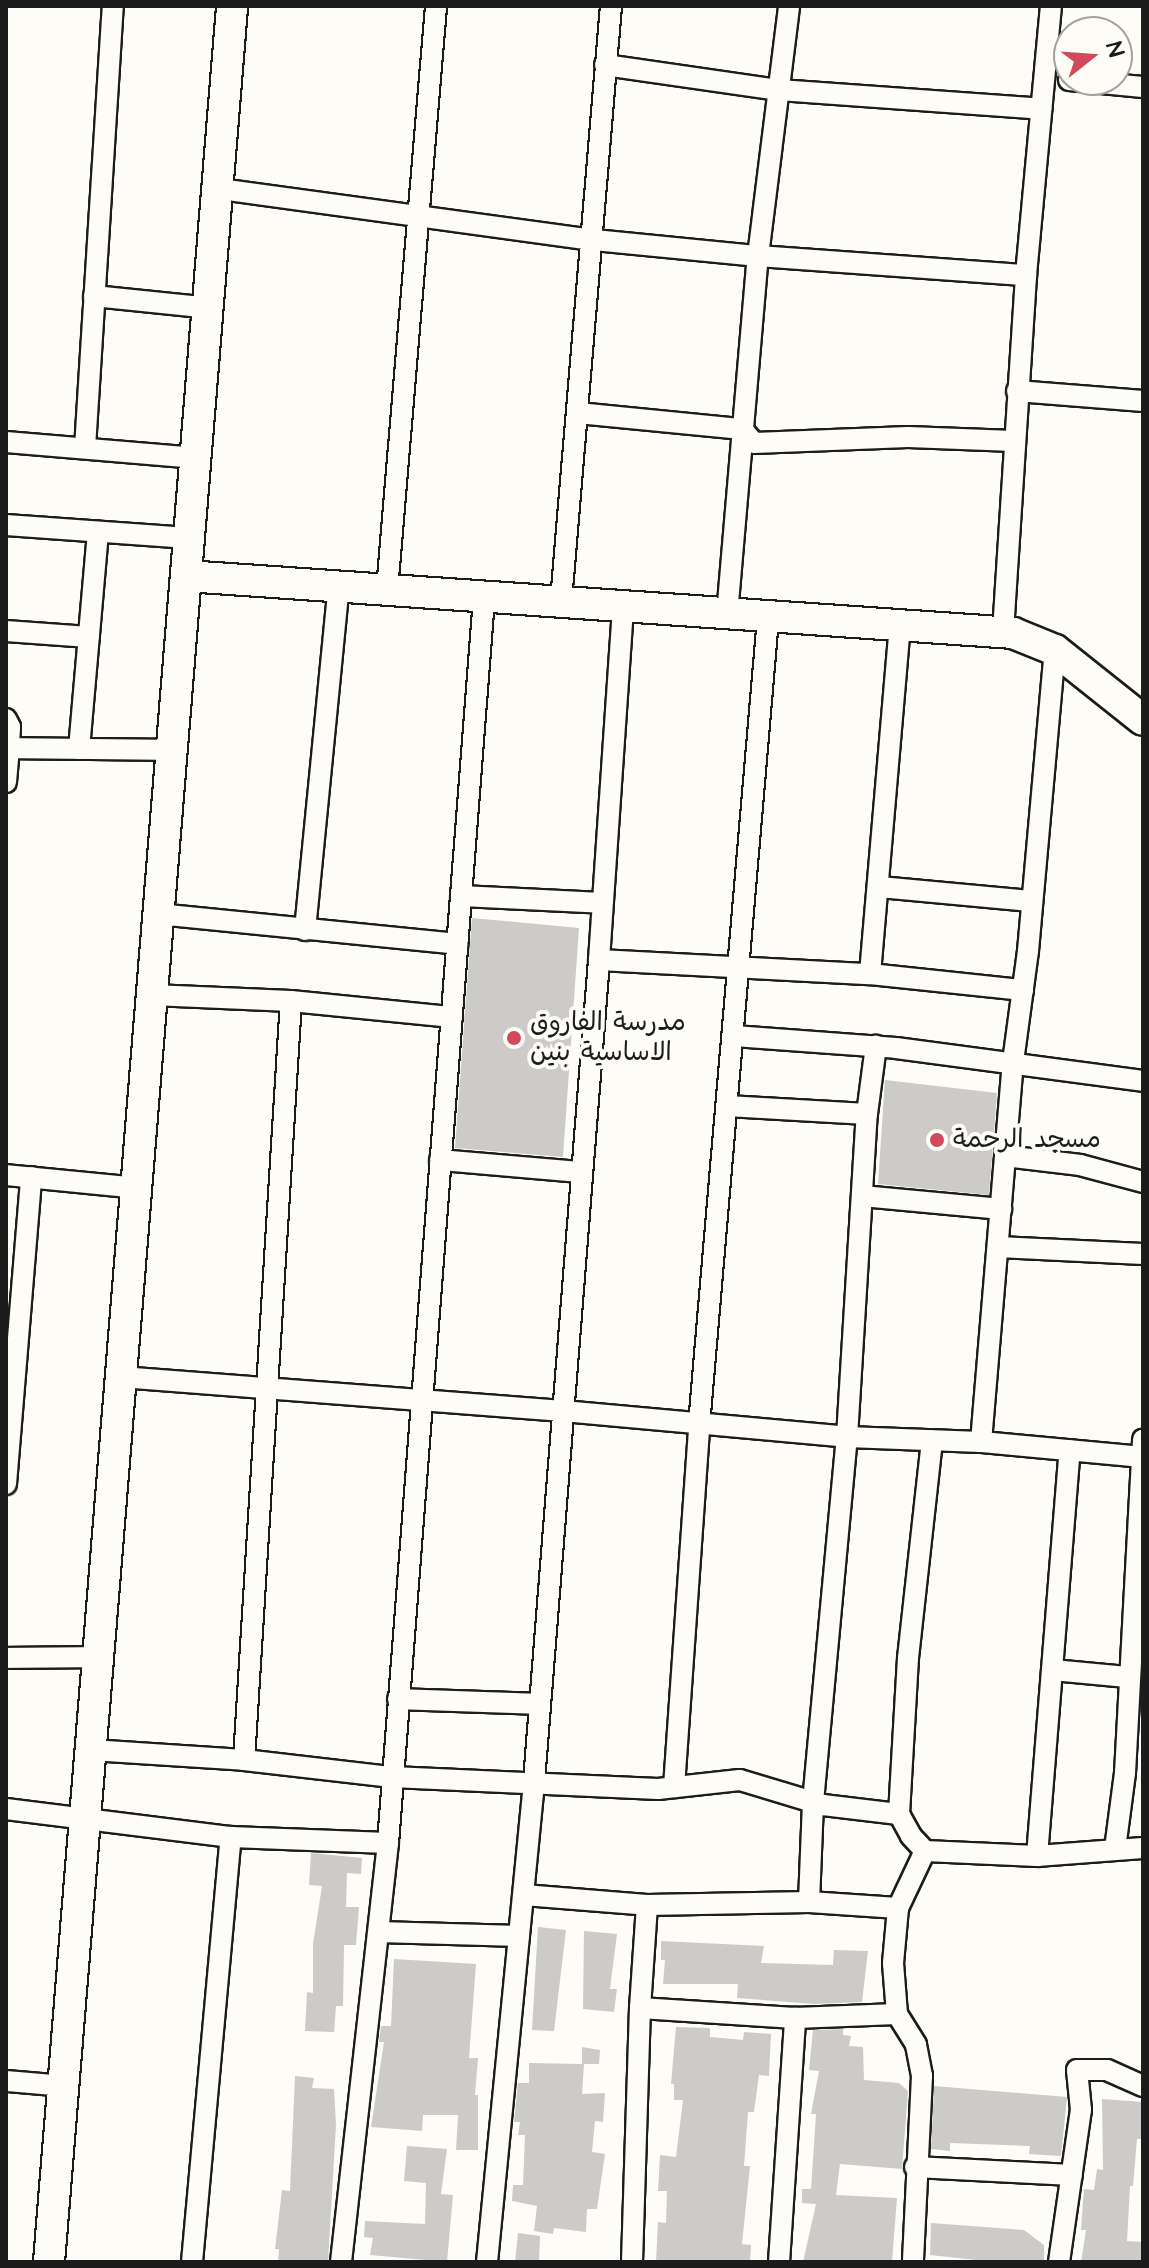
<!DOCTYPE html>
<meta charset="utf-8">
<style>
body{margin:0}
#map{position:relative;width:1149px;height:2268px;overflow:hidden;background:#fdfcf7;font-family:"Architects Daughter","Playpen Sans Arabic",sans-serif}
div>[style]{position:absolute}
.building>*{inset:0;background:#cccbc8}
.roads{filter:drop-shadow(2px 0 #1c1c1c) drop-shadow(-2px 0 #1c1c1c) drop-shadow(0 2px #1c1c1c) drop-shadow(0 -2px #1c1c1c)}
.street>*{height:20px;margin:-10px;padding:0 10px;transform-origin:10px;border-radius:10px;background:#fdfcf7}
.secondary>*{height:30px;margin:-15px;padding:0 15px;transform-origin:15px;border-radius:15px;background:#fdfcf7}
.dots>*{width:22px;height:22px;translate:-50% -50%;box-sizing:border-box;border:4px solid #fdfcf7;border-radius:50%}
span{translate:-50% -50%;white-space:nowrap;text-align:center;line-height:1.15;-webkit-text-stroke:8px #fdfcf7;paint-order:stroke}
.poi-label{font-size:26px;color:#1c1c1c}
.left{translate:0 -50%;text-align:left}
.frame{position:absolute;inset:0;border:8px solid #1c1c1c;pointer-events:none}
.north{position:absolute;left:1053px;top:16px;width:80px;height:80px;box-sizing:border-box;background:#fdfcf7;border:2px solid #a3a29f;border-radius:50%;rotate:73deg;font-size:22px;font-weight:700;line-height:32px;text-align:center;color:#1c1c1c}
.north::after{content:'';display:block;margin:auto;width:28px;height:36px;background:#d1495b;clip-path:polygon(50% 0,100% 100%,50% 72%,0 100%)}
</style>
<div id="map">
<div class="building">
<div style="clip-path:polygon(472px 918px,579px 928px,563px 1157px,455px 1148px)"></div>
<div style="clip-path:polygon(885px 1080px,997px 1093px,989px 1195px,878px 1184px)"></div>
<div style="clip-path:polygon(311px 1853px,362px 1858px,361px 1874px,347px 1873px,346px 1907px,359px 1907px,356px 1945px,344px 1945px,343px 2006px,336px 2006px,334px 2032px,305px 2031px,307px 1992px,313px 1993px,313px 1944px,322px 1886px,309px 1885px)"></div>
<div style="clip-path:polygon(538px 1927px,566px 1930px,554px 2031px,532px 2030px)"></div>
<div style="clip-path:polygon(584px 1931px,617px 1934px,610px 1989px,617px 1989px,614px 2012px,583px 2009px)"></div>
<div style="clip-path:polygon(661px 1941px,764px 1946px,761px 1963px,833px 1965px,834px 1950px,868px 1951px,862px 2002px,814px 2004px,737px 1998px,738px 1984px,663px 1984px,665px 1960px,661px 1960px)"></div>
<div style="clip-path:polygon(394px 1959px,476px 1964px,469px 2058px,478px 2058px,475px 2095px,478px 2095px,478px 2150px,456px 2150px,458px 2115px,423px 2115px,422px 2131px,371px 2127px,384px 2042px,379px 2042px,381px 2026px,391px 2026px)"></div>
<div style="clip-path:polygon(676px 2027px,710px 2028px,710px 2037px,743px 2040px,744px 2032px,771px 2034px,769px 2076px,759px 2075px,754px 2112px,748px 2112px,744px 2166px,750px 2166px,742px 2244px,751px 2245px,750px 2262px,656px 2262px,658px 2222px,666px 2223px,667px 2191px,658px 2191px,660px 2155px,676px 2157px,683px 2100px,674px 2100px,674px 2084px,671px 2084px)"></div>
<div style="clip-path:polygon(843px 2029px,843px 2035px,851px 2036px,849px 2046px,863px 2047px,864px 2080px,899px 2083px,908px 2091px,902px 2169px,840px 2164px,836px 2195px,897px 2198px,892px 2262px,803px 2262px,816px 2204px,802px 2203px,802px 2189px,811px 2189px,816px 2114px,811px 2114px,819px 2071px,809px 2070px,813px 2030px)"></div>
<div style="clip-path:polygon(582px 2047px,600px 2050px,599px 2064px,584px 2064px,582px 2094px,605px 2093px,603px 2122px,595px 2121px,592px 2152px,605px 2154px,597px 2209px,587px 2209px,586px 2232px,554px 2228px,553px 2234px,534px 2231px,537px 2206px,512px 2201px,513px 2185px,523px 2185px,525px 2135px,518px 2135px,520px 2122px,514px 2122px,518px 2083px,529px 2083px,529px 2063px,582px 2064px)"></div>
<div style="clip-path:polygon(295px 2076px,314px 2078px,312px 2088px,334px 2089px,336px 2125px,328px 2262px,278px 2262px,279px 2249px,275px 2249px,282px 2190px,290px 2191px)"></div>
<div style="clip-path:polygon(934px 2086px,1067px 2097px,1061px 2156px,1029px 2154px,1030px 2146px,950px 2143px,950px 2151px,931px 2149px)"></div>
<div style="clip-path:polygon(1102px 2099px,1143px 2102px,1141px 2139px,1137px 2139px,1133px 2186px,1130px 2186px,1127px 2241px,1143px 2242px,1143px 2262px,1081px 2262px,1086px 2230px,1081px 2230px,1084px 2189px,1094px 2190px,1097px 2169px,1103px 2170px)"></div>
<div style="clip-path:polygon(407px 2146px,447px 2149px,441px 2194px,453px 2195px,447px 2262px,370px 2255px,373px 2238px,364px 2237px,365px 2221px,425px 2224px,426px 2183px,404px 2181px)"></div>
<div style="clip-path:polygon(931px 2223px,1024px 2230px,1044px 2245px,1044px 2262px,994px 2262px,930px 2255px)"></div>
<div style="clip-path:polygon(518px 2233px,540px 2236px,539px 2262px,515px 2262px)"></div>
</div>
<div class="roads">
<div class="street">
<div style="left:605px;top:65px;width:176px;rotate:8.2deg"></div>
<div style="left:779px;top:90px;width:263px;rotate:4.1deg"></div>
<div style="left:1069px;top:80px;width:74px;rotate:5.4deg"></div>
<div style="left:220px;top:189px;width:377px;rotate:7.8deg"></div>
<div style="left:594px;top:240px;width:165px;rotate:5.6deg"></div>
<div style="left:758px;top:256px;width:269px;rotate:4.1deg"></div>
<div style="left:94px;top:296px;width:117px;rotate:5.9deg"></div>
<div style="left:1017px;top:391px;width:126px;rotate:4.5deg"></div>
<div style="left:578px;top:413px;width:165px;rotate:5.6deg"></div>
<div style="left:742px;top:429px;width:18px;rotate:49deg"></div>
<div style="left:754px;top:443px;width:154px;rotate:-2.2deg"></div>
<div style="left:908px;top:437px;width:106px;rotate:2.2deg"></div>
<div style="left:6px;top:442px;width:191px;rotate:4.8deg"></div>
<div style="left:85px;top:448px;width:443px;rotate:-86.4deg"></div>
<div style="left:6px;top:525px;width:183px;rotate:4.1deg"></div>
<div style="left:387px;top:590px;width:586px;rotate:-85.2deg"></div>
<div style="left:561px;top:601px;width:597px;rotate:-85.2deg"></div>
<div style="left:727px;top:615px;width:360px;rotate:-85.1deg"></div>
<div style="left:758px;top:256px;width:252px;rotate:-82.9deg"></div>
<div style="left:6px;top:631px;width:83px;rotate:4.1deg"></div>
<div style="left:1003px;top:632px;width:358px;rotate:-86.3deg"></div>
<div style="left:1026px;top:275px;width:270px;rotate:-84.7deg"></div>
<div style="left:6px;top:719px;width:9px;rotate:63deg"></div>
<div style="left:10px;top:727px;width:21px;rotate:93deg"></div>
<div style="left:79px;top:749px;width:218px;rotate:-85deg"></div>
<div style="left:6px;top:782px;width:34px;rotate:-85deg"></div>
<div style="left:9px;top:748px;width:162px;rotate:0.7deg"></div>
<div style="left:879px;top:887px;width:153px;rotate:5.3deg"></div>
<div style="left:461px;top:896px;width:141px;rotate:2.8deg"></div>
<div style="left:158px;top:914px;width:301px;rotate:5.7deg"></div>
<div style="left:305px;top:930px;width:346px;rotate:-84.4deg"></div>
<div style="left:599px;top:960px;width:271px;rotate:3deg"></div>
<div style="left:870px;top:974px;width:154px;rotate:6deg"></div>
<div style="left:870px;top:974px;width:352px;rotate:-85.1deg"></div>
<div style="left:152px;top:995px;width:139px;rotate:2.5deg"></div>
<div style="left:291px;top:1001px;width:162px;rotate:5.7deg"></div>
<div style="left:734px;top:1036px;width:162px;rotate:4.2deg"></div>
<div style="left:896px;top:1048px;width:249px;rotate:7.6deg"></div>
<div style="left:727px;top:1106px;width:140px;rotate:3.3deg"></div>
<div style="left:1005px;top:1156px;width:76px;rotate:6.8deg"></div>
<div style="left:1080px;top:1165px;width:65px;rotate:15.1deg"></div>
<div style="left:440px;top:1160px;width:142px;rotate:4.9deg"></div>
<div style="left:6px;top:1175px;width:133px;rotate:5.6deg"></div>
<div style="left:862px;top:1196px;width:140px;rotate:5.3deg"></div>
<div style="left:998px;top:1247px;width:145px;rotate:2.8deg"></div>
<div style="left:121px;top:1377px;width:443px;rotate:4.4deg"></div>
<div style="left:563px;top:1411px;width:285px;rotate:5.2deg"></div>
<div style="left:847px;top:1437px;width:134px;rotate:2.1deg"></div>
<div style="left:981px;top:1442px;width:163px;rotate:5.3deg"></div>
<div style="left:981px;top:1442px;width:381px;rotate:-85.2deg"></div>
<div style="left:1013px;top:1062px;width:112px;rotate:-82.3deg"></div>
<div style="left:1028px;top:951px;width:302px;rotate:-84.9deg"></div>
<div style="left:6px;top:1484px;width:308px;rotate:-85.3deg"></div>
<div style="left:6px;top:1658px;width:92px;rotate:-0.6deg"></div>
<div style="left:1052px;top:1670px;width:76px;rotate:5.3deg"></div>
<div style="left:398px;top:1699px;width:142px;rotate:2deg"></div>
<div style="left:91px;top:1750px;width:153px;rotate:3.7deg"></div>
<div style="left:244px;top:1760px;width:149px;rotate:6.6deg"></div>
<div style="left:392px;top:1777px;width:266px;rotate:2.6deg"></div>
<div style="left:658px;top:1789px;width:82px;rotate:-6.3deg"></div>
<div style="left:740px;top:1780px;width:87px;rotate:16.8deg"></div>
<div style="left:823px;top:1805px;width:77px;rotate:6.8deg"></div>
<div style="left:899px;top:1814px;width:156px;rotate:-86.7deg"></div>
<div style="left:908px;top:1658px;width:219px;rotate:-83.7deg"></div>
<div style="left:244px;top:1760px;width:760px;rotate:-86.46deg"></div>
<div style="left:674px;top:1787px;width:363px;rotate:-86deg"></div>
<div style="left:699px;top:1425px;width:810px;rotate:-85.11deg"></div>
<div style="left:6px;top:1809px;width:227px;rotate:7.1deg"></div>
<div style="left:231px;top:1837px;width:157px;rotate:2.2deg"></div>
<div style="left:899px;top:1814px;width:25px;rotate:61deg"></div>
<div style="left:911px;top:1836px;width:21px;rotate:47deg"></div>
<div style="left:1115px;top:1849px;width:77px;rotate:-82.5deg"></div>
<div style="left:1125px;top:1773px;width:334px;rotate:-86.9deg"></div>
<div style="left:1037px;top:1856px;width:407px;rotate:-85.4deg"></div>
<div style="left:524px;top:1895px;width:123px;rotate:4.6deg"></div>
<div style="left:647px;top:1905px;width:162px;rotate:-1.1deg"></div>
<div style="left:809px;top:1902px;width:89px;rotate:3.9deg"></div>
<div style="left:809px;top:1902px;width:100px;rotate:-87.7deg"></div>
<div style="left:813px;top:1802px;width:367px;rotate:-84.7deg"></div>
<div style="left:847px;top:1437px;width:324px;rotate:-86.5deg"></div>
<div style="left:867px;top:1114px;width:69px;rotate:-82.5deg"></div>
<div style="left:379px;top:1932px;width:140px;rotate:1.6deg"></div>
<div style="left:640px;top:2008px;width:155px;rotate:3.7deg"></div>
<div style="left:795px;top:2018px;width:102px;rotate:-2.2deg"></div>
<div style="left:897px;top:2014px;width:51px;rotate:-94.5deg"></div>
<div style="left:893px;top:1963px;width:55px;rotate:-84.8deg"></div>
<div style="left:898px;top:1908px;width:63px;rotate:-64.7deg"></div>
<div style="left:925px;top:1851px;width:112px;rotate:2.6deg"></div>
<div style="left:1037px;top:1856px;width:106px;rotate:-4.3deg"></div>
<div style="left:897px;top:2014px;width:36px;rotate:58deg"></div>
<div style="left:916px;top:2045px;width:32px;rotate:79deg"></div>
<div style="left:922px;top:2076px;width:186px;rotate:92.8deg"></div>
<div style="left:6px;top:2081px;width:58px;rotate:4.9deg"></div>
<div style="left:915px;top:2167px;width:157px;rotate:2.9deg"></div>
<div style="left:192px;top:2262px;width:427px;rotate:-84.8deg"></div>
<div style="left:341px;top:2262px;width:422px;rotate:-83.6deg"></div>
<div style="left:388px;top:1843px;width:1249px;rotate:-85.59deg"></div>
<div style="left:487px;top:2262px;width:483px;rotate:-84.4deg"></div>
<div style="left:534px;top:1781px;width:824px;rotate:-85.47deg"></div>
<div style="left:599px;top:960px;width:356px;rotate:-86.1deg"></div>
<div style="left:632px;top:2262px;width:254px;rotate:-88.2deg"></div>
<div style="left:640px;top:2008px;width:103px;rotate:-86.1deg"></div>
<div style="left:779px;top:2262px;width:245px;rotate:-86.2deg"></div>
<div style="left:1059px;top:2262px;width:154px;rotate:-81.8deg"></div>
<div style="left:1081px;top:2110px;width:40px;rotate:-95.7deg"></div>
<div style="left:1077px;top:2070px;width:30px"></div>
<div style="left:1107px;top:2070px;width:39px;rotate:24deg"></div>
</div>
<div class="secondary">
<div style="left:186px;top:576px;width:829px;rotate:3.94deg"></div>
<div style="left:1013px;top:633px;width:45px;rotate:22deg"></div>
<div style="left:1055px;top:650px;width:112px;rotate:38.5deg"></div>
<div style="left:49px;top:2262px;width:2263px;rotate:-85.36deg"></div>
</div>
</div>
<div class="dots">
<div style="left:514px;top:1038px;background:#d1495b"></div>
<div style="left:937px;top:1140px;background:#d1495b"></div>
</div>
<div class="poi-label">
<span class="left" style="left:530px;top:1038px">مدرسة الفاروق<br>الاساسية بنين</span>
<span class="left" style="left:953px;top:1140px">مسجد الرحمة</span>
</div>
<div class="frame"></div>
<div class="north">N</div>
</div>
